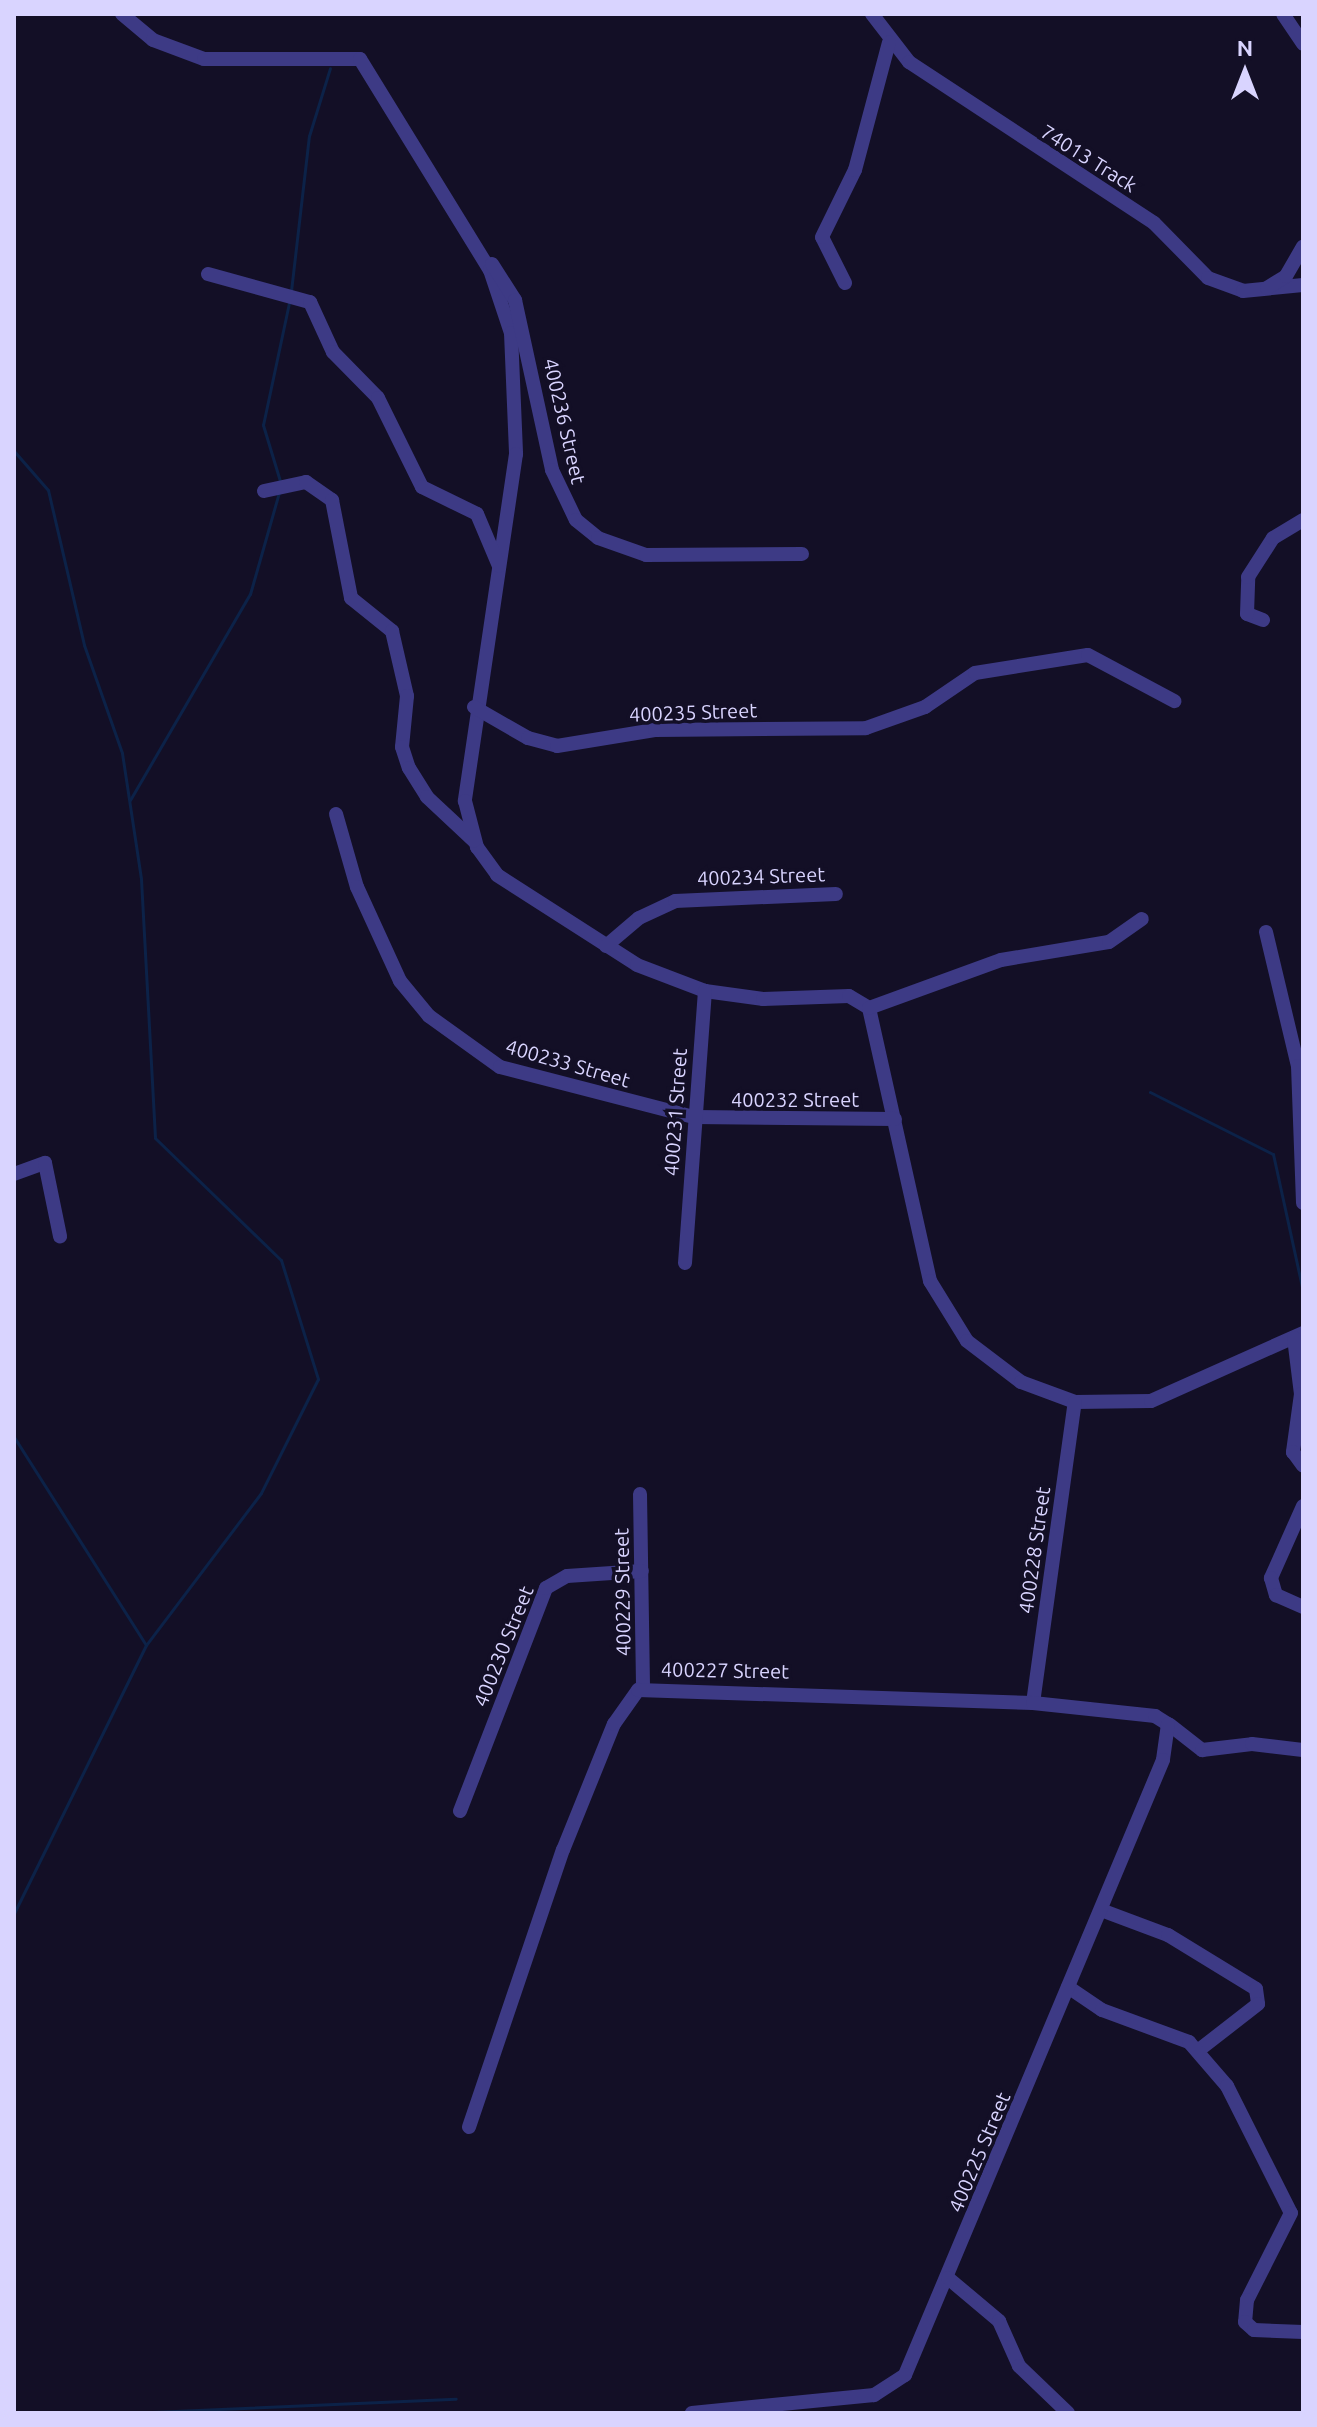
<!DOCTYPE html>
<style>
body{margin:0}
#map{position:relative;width:1317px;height:2427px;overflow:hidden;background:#130f26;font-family:Ubuntu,sans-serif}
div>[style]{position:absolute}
.stream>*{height:3px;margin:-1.5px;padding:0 1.5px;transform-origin:1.5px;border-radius:1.5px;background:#0c2248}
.minor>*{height:14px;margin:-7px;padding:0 7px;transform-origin:7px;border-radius:7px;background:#3d3a85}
span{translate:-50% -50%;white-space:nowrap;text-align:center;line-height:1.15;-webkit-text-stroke:7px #130f26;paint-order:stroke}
.street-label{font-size:20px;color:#d9d4ff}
.frame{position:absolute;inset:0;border:16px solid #d9d4ff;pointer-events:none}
.north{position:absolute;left:1205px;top:32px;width:80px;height:80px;-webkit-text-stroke:6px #130f26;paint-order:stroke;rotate:0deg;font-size:22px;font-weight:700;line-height:32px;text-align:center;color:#d9d4ff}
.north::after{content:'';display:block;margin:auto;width:28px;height:36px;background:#d9d4ff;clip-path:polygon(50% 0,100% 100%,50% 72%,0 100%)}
</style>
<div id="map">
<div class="stream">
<div style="left:291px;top:291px;width:156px;rotate:-83.4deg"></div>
<div style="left:309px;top:136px;width:71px;rotate:-72.8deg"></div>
<div style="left:14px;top:451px;width:52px;rotate:48.9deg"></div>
<div style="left:48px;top:490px;width:159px;rotate:76.9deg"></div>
<div style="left:84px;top:645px;width:114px;rotate:70.6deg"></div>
<div style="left:122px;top:753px;width:127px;rotate:81.4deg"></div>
<div style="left:141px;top:879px;width:259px;rotate:86.9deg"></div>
<div style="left:155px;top:1138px;width:175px;rotate:44.1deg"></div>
<div style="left:281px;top:1260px;width:125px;rotate:72.7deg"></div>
<div style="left:318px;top:1379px;width:127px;rotate:116.6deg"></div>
<div style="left:261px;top:1493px;width:191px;rotate:127.1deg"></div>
<div style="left:146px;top:1645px;width:299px;rotate:116.2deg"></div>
<div style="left:280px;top:481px;width:59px;rotate:-106.9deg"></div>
<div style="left:263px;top:425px;width:125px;rotate:-78deg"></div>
<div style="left:130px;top:800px;width:238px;rotate:-59.8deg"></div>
<div style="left:250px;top:594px;width:106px;rotate:-74.1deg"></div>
<div style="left:1150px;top:1092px;width:138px;rotate:26.8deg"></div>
<div style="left:1273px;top:1154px;width:141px;rotate:77.7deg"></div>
<div style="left:14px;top:1437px;width:246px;rotate:57.6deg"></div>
<div style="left:129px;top:2413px;width:327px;rotate:-2.5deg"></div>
</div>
<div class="minor">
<div style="left:122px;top:14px;width:40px;rotate:40deg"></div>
<div style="left:153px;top:40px;width:54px;rotate:20.4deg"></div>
<div style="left:204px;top:59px;width:156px"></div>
<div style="left:360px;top:59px;width:248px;rotate:58.4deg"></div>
<div style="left:490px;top:270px;width:66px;rotate:71.6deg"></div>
<div style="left:511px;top:333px;width:121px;rotate:87.6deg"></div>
<div style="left:516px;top:454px;width:351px;rotate:98.4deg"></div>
<div style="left:465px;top:801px;width:48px;rotate:75.4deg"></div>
<div style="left:477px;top:847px;width:34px;rotate:54deg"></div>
<div style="left:497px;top:875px;width:166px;rotate:32.7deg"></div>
<div style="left:637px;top:965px;width:73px;rotate:20.9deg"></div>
<div style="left:705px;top:991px;width:59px;rotate:7.9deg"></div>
<div style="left:763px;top:999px;width:86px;rotate:-2deg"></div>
<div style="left:849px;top:996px;width:23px;rotate:31deg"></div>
<div style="left:869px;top:1008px;width:280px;rotate:77.4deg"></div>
<div style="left:930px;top:1281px;width:70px;rotate:58.3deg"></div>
<div style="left:967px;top:1341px;width:68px;rotate:37.2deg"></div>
<div style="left:1021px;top:1382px;width:58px;rotate:20.3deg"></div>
<div style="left:1075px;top:1402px;width:76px;rotate:-0.8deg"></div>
<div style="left:1151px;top:1401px;width:167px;rotate:-24.1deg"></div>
<div style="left:872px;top:14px;width:61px;rotate:52.4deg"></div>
<div style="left:909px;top:62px;width:293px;rotate:33.3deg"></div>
<div style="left:1154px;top:223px;width:77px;rotate:45.5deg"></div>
<div style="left:1208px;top:278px;width:37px;rotate:20deg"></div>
<div style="left:1243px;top:291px;width:60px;rotate:-5.7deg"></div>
<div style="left:1283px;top:14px;width:36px;rotate:56deg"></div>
<div style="left:492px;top:264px;width:43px;rotate:57.4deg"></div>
<div style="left:515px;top:300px;width:174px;rotate:77.7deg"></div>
<div style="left:552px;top:470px;width:55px;rotate:64.4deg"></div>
<div style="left:576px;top:520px;width:28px;rotate:39deg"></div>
<div style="left:598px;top:538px;width:51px;rotate:19.5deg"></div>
<div style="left:646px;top:555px;width:156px;rotate:-0.4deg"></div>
<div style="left:208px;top:274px;width:106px;rotate:15.4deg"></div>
<div style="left:310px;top:302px;width:55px;rotate:65.3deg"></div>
<div style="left:333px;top:352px;width:64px;rotate:45.6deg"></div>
<div style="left:378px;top:398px;width:99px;rotate:63.7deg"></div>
<div style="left:422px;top:487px;width:61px;rotate:26.1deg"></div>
<div style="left:477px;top:514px;width:56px;rotate:67.1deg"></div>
<div style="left:845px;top:283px;width:51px;rotate:-116.6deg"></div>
<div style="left:822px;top:237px;width:75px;rotate:-63.8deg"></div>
<div style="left:855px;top:170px;width:132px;rotate:-75.1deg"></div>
<div style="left:1267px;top:288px;width:22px;rotate:-32deg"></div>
<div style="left:1286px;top:276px;width:34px;rotate:-60deg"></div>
<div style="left:264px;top:491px;width:43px;rotate:-12.1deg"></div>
<div style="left:306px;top:482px;width:32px;rotate:35deg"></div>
<div style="left:332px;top:500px;width:100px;rotate:79deg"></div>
<div style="left:351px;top:598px;width:53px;rotate:38.8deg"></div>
<div style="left:392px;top:631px;width:67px;rotate:77deg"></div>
<div style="left:407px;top:696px;width:51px;rotate:95.6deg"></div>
<div style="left:402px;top:747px;width:22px;rotate:72deg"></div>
<div style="left:409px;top:768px;width:34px;rotate:58deg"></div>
<div style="left:427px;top:797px;width:64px;rotate:43.1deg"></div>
<div style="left:1263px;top:620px;width:17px;rotate:-159deg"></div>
<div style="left:1247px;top:614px;width:37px;rotate:-88deg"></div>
<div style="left:1248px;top:577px;width:46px;rotate:-57.3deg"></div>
<div style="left:1273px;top:538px;width:35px;rotate:-31deg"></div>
<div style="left:474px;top:707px;width:62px;rotate:29.9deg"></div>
<div style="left:528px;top:738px;width:30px;rotate:15deg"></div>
<div style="left:557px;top:746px;width:99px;rotate:-9.3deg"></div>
<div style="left:655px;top:730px;width:211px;rotate:-0.5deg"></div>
<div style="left:866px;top:728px;width:63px;rotate:-19.6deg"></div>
<div style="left:925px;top:707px;width:60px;rotate:-34.2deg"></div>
<div style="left:975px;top:673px;width:114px;rotate:-9.1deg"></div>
<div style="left:1088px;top:655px;width:98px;rotate:28.1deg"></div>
<div style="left:336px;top:814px;width:76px;rotate:74deg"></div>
<div style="left:357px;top:887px;width:103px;rotate:65.4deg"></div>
<div style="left:400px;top:981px;width:45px;rotate:50.4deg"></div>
<div style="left:429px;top:1016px;width:87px;rotate:35.7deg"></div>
<div style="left:500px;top:1067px;width:200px;rotate:14.5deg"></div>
<div style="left:694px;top:1117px;width:201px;rotate:0.6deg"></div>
<div style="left:1266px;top:932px;width:138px;rotate:76.6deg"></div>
<div style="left:1298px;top:1066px;width:137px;rotate:87.9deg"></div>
<div style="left:606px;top:946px;width:43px;rotate:-40.3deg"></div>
<div style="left:639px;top:918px;width:40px;rotate:-25deg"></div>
<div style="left:675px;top:901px;width:161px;rotate:-2.5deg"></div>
<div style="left:869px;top:1008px;width:140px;rotate:-20deg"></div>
<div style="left:1001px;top:960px;width:109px;rotate:-9.5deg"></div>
<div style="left:1109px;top:942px;width:40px;rotate:-34.9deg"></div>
<div style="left:14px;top:1174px;width:33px;rotate:-20deg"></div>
<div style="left:45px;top:1163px;width:75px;rotate:78.4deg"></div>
<div style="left:685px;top:1263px;width:273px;rotate:-85.8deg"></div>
<div style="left:1294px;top:1338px;width:56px;rotate:82.9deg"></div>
<div style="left:1301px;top:1394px;width:59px;rotate:97.9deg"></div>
<div style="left:1293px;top:1452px;width:17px;rotate:54deg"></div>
<div style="left:640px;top:1494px;width:194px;rotate:89.1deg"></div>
<div style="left:1303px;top:1506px;width:79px;rotate:114deg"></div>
<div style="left:1271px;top:1578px;width:18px;rotate:74deg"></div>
<div style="left:1276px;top:1595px;width:30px;rotate:24deg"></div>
<div style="left:1033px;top:1703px;width:304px;rotate:-82.1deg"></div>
<div style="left:1170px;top:1725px;width:41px;rotate:38deg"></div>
<div style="left:1202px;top:1750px;width:50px;rotate:-6.8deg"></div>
<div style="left:1252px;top:1744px;width:51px;rotate:6.7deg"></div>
<div style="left:460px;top:1811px;width:239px;rotate:-68.9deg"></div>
<div style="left:546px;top:1588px;width:24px;rotate:-30deg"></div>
<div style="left:567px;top:1576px;width:75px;rotate:-3.8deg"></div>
<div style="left:1101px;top:1910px;width:72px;rotate:20.5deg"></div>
<div style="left:1168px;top:1935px;width:103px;rotate:31.5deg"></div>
<div style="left:1256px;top:1989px;width:15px;rotate:82deg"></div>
<div style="left:1258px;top:2004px;width:75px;rotate:142.1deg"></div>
<div style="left:1068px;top:1987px;width:41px;rotate:34.1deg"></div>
<div style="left:1102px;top:2010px;width:93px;rotate:20.2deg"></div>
<div style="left:1189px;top:2042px;width:58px;rotate:49.2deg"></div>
<div style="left:1227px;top:2086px;width:142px;rotate:63.3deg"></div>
<div style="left:1291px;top:2213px;width:97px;rotate:116.8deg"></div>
<div style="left:1247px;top:2300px;width:22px;rotate:95deg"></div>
<div style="left:1245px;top:2322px;width:12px;rotate:42deg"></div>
<div style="left:1254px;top:2330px;width:49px;rotate:2.3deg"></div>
<div style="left:469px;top:2127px;width:293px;rotate:-71.3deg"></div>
<div style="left:563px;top:1850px;width:136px;rotate:-68deg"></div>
<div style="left:614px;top:1724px;width:42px;rotate:-54.8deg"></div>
<div style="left:638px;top:1690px;width:395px;rotate:1.9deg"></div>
<div style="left:1033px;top:1703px;width:123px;rotate:6.1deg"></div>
<div style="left:1155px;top:1716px;width:15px;rotate:32deg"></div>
<div style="left:1168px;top:1724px;width:36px;rotate:98deg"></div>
<div style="left:1163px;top:1760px;width:667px;rotate:112.76deg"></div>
<div style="left:905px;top:2375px;width:37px;rotate:147deg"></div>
<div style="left:874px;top:2395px;width:183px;rotate:174.4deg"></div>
<div style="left:948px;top:2278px;width:67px;rotate:40.1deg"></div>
<div style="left:999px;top:2321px;width:49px;rotate:66deg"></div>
<div style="left:1019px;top:2366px;width:68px;rotate:43.8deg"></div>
</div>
<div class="street-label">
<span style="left:1089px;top:158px;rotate:32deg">74013 Track</span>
<span style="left:565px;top:421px;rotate:77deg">400236 Street</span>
<span style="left:693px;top:712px;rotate:-2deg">400235 Street</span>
<span style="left:761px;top:876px;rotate:-2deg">400234 Street</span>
<span style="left:568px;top:1063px;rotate:16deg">400233 Street</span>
<span style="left:795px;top:1099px">400232 Street</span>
<span style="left:675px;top:1112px;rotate:-86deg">400231 Street</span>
<span style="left:1034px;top:1550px;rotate:-82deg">400228 Street</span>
<span style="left:622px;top:1592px;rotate:-91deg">400229 Street</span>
<span style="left:503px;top:1646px;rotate:-68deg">400230 Street</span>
<span style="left:725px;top:1670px;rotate:1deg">400227 Street</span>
<span style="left:979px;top:2152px;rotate:-67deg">400225 Street</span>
</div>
<div class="frame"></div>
<div class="north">N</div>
</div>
